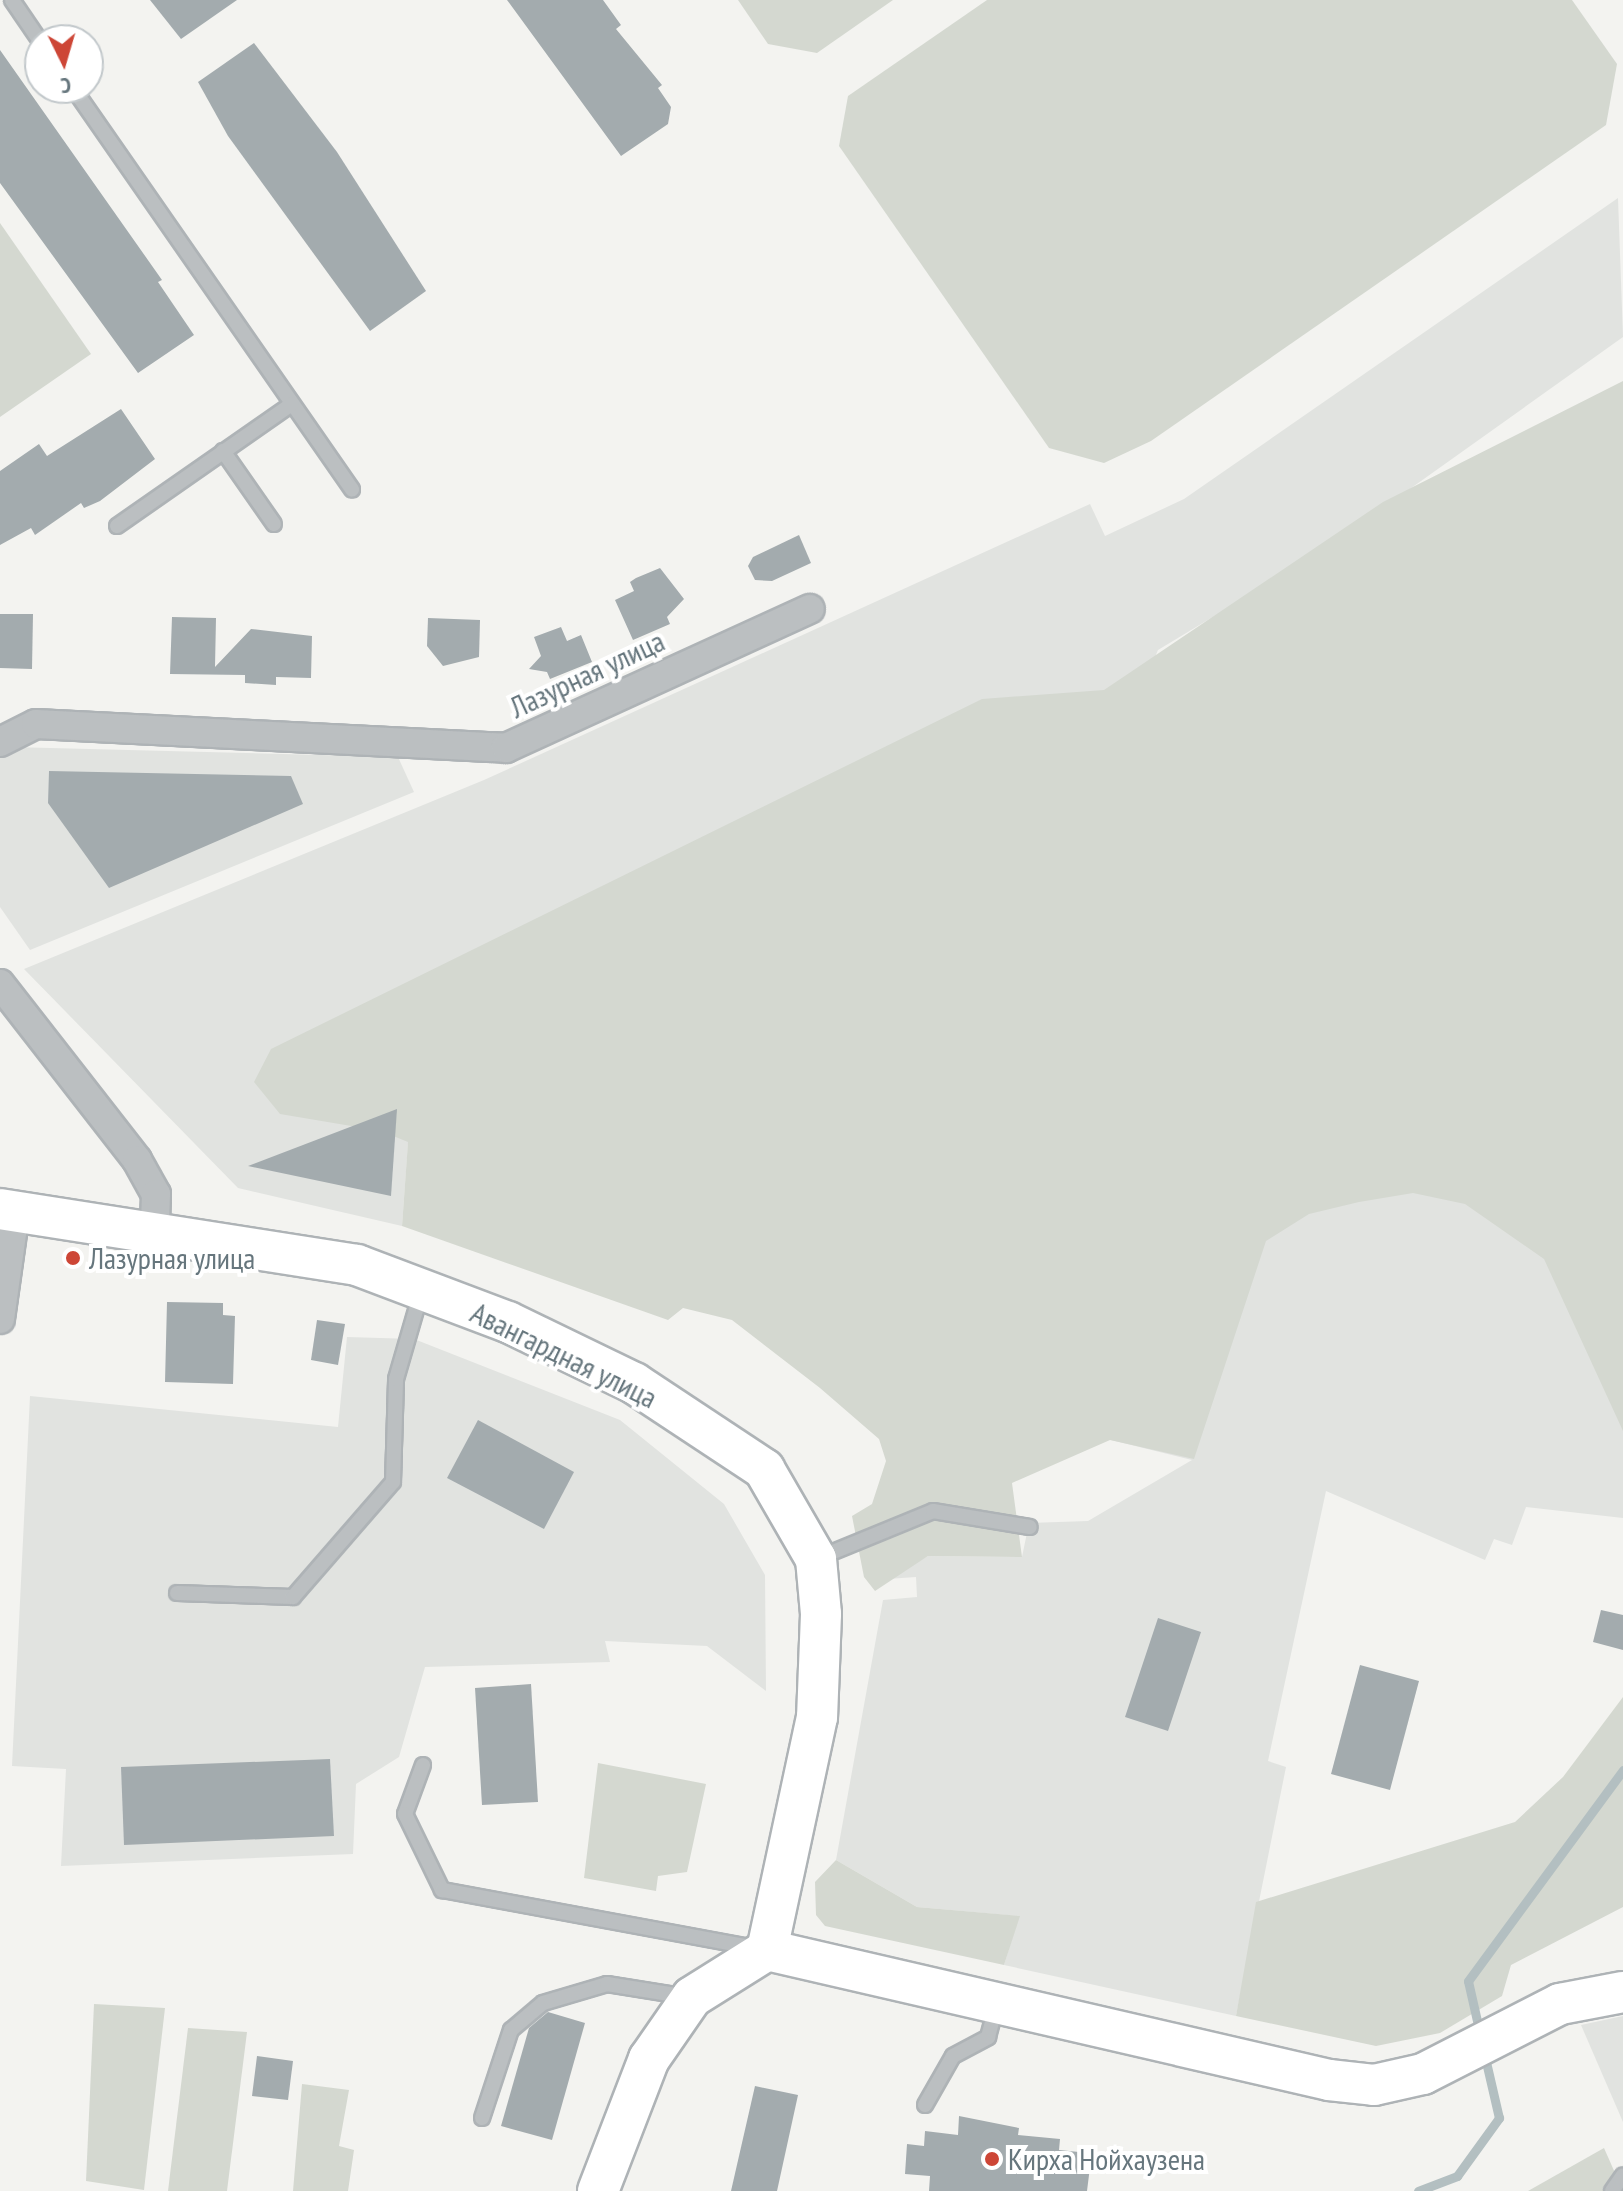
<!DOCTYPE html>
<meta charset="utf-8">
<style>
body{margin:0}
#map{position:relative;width:1623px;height:2191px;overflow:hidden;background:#f3f3f0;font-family:"PT Sans Narrow",sans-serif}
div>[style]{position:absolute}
.built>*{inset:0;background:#e1e3e0}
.green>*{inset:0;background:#d4d8d0}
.stream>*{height:9px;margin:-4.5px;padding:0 4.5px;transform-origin:4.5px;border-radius:4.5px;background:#b3bfc1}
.building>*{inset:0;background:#a3abae}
.roads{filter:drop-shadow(2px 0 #aeb3b6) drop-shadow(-2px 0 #aeb3b6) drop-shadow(0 2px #aeb3b6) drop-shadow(0 -2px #aeb3b6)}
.service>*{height:14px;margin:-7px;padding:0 7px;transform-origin:7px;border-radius:7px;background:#bbbfc1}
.minor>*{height:28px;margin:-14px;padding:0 14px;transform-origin:14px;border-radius:14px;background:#bbbfc1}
.secondary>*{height:40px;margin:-20px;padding:0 20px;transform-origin:20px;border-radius:20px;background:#fff}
.dots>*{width:22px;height:22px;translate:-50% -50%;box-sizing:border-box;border:4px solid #fff;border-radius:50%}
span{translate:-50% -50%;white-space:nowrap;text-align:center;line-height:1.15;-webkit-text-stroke:8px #fff;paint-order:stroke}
.street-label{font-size:30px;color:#66767d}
.poi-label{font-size:30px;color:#66767d}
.left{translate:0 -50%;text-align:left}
.north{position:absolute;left:24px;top:24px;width:80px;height:80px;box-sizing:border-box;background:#fff;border:2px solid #c2c8cb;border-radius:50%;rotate:175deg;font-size:22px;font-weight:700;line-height:32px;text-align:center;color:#66767d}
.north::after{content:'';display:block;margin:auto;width:28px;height:36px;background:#cd4636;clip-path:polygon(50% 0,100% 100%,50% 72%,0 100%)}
</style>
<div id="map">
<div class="built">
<div style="clip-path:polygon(1618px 198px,1623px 337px,1327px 548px,1158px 650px,1101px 781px,412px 1089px,402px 1226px,238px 1188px,24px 969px,484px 780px,1090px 504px,1105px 536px,1184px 499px)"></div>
<div style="clip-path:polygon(11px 747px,398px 757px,414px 792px,30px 950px,0 907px,0 755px)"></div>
<div style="clip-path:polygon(1623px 989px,1623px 1518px,1526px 1507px,1512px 1545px,1494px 1539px,1485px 1560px,1326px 1491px,1268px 1761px,1286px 1767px,1236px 2016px,1004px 1965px,1019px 1916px,917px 1907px,836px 1860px,883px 1600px,917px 1597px,916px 1577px,887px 1579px,928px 1556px,1022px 1557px,1029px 1523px,1088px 1521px,1192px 1460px,1111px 1440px,1160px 1072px)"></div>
<div style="clip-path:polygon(347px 1337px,414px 1339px,620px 1420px,724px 1504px,765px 1575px,766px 1691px,707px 1646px,605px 1641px,610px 1662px,425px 1667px,399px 1757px,356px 1784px,353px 1854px,61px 1866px,66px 1769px,12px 1766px,30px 1396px,338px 1427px)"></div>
<div style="clip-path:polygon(1623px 2016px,1623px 2122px,1581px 2025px)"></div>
</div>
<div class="green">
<div style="clip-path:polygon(738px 0,893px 0,817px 53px,768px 44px)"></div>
<div style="clip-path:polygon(987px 0,1572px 0,1617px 64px,1606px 125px,1151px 441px,1104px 463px,1049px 448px,839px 146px,848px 96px)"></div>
<div style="clip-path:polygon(0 223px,91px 354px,0 417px)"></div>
<div style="clip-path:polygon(1623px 381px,1623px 1431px,1544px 1259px,1465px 1204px,1413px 1193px,1359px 1202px,1309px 1214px,1266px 1241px,1194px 1459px,1110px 1440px,1012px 1483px,1022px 1557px,928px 1556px,875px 1591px,864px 1577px,852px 1516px,872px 1504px,886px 1461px,879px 1439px,820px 1388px,732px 1320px,683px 1308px,668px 1320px,402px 1226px,408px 1142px,381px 1131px,280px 1114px,254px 1082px,271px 1049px,982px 699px,1104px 690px,1383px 502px)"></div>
<div style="clip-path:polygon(1623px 1697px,1623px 1907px,1511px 1965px,1502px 1996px,1440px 2033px,1376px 2046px,1236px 2016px,1256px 1902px,1515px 1822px,1563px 1777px)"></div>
<div style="clip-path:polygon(598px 1763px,706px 1784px,687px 1872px,658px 1876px,656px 1891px,584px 1878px)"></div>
<div style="clip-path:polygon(836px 1860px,917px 1907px,1020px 1916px,1004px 1965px,825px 1926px,816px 1915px,815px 1882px)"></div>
<div style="clip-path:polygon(94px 2004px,165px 2008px,144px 2190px,86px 2181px)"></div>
<div style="clip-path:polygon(188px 2028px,247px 2032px,227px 2191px,168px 2191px)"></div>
<div style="clip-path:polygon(302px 2084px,349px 2090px,339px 2146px,354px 2150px,348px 2191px,293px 2191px)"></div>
<div style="clip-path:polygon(1604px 2148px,1623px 2191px,1528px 2191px)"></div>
</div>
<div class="stream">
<div style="left:1480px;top:2034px;width:54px;rotate:-102.8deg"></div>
<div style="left:1468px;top:1981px;width:262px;rotate:-53.7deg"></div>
<div style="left:1418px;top:2191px;width:42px;rotate:-21deg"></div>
<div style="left:1457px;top:2176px;width:72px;rotate:-54.1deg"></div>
<div style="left:1499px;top:2118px;width:67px;rotate:-103deg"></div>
</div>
<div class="building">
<div style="clip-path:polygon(150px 0,237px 0,181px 39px)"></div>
<div style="clip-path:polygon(507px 0,603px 0,621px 25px,616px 29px,662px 85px,658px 88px,671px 107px,668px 124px,621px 156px)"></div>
<div style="clip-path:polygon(254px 43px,337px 152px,426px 291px,370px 331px,228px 136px,198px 82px)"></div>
<div style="clip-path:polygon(0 50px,162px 280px,158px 282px,194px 335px,138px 373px,0 183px)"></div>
<div style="clip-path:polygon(121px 409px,155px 459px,100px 501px,84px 508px,81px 503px,35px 535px,31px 528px,0 545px,0 471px,39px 444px,47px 456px)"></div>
<div style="clip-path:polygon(799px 535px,811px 563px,772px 581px,755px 580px,748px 566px,753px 557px)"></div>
<div style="clip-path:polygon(660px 568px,684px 599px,667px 617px,670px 624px,633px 640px,615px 600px,634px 591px,630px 582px,636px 578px)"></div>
<div style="clip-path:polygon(0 614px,33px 614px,32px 669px,0 668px)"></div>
<div style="clip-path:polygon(172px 617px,216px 618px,215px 667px,251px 629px,312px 636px,311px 678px,276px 677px,276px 685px,245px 683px,245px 675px,170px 674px)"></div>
<div style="clip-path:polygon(428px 618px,480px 620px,479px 657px,443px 666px,427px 646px)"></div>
<div style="clip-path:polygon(561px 627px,567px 641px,581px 635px,592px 662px,550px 679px,547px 672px,529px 669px,541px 656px,534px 637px)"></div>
<div style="clip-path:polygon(49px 771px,291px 776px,303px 804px,109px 888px,48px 803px)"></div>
<div style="clip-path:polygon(397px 1109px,391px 1196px,248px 1166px)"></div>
<div style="clip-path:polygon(167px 1302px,223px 1303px,223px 1315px,235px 1316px,233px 1384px,165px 1382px)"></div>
<div style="clip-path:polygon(317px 1320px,345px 1324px,338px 1365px,311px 1360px)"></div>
<div style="clip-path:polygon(478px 1420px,574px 1472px,544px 1529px,447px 1478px)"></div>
<div style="clip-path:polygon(1601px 1610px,1623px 1615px,1623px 1650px,1593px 1642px)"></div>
<div style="clip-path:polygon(1158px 1618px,1201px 1632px,1168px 1731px,1125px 1717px)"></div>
<div style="clip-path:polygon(1360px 1665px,1419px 1681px,1390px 1790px,1331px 1774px)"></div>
<div style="clip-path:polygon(531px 1684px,538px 1802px,482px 1805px,475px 1688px)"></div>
<div style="clip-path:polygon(330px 1759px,334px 1836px,124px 1845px,121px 1767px)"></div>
<div style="clip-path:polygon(548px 2012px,585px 2023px,552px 2140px,501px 2126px,529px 2028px)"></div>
<div style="clip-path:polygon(257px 2056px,293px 2061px,288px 2100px,252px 2096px)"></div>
<div style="clip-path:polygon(755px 2086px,798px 2095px,777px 2191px,731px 2191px)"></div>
<div style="clip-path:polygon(959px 2116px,1019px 2128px,1018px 2135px,1060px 2139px,1059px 2150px,1079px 2152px,1078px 2165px,1090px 2167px,1087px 2191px,929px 2191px,930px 2176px,905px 2174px,907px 2144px,924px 2146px,925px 2131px,958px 2135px)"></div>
</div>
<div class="roads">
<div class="service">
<div style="left:12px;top:0;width:50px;rotate:55.7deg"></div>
<div style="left:73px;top:88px;width:489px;rotate:55.2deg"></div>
<div style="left:223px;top:451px;width:89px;rotate:55.1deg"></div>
<div style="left:117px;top:526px;width:213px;rotate:-34.9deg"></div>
<div style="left:816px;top:1559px;width:126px;rotate:-22.3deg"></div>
<div style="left:933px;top:1511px;width:98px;rotate:9.4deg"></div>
<div style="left:177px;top:1593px;width:116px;rotate:2deg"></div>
<div style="left:293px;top:1597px;width:152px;rotate:-49deg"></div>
<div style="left:393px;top:1482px;width:103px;rotate:-88.3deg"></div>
<div style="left:396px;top:1379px;width:90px;rotate:-73.8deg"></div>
<div style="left:423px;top:1765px;width:52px;rotate:110.2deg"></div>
<div style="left:405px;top:1814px;width:85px;rotate:64deg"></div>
<div style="left:442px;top:1890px;width:318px;rotate:10.5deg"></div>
<div style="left:925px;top:2105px;width:56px;rotate:-60.3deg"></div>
<div style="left:953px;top:2056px;width:40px;rotate:-28deg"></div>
<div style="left:988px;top:2037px;width:31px;rotate:-75deg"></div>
<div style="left:482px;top:2118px;width:93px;rotate:-71.8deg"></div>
<div style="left:511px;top:2030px;width:42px;rotate:-40.2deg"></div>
<div style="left:543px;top:2003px;width:67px;rotate:-16.5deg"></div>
<div style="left:607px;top:1984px;width:82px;rotate:9.1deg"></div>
<div style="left:1612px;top:2191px;width:19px;rotate:-55deg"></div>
</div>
<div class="minor">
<div style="left:0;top:742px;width:40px;rotate:-26.6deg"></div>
<div style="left:36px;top:724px;width:471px;rotate:2.9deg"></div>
<div style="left:506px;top:748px;width:334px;rotate:-24.6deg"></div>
<div style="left:0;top:984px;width:223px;rotate:52.1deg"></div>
<div style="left:137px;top:1160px;width:39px;rotate:61deg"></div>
<div style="left:156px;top:1194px;width:36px;rotate:92deg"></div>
<div style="left:0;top:1319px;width:108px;rotate:-82deg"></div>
</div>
<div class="secondary">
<div style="left:0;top:1209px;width:361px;rotate:8.9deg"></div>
<div style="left:357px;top:1265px;width:161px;rotate:20.7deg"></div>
<div style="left:508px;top:1322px;width:140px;rotate:25.8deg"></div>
<div style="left:634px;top:1383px;width:156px;rotate:33.5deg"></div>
<div style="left:764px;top:1469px;width:104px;rotate:60deg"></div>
<div style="left:816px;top:1559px;width:55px;rotate:84.8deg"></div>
<div style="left:821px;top:1614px;width:103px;rotate:92.2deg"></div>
<div style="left:817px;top:1717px;width:238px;rotate:102.1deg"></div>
<div style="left:767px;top:1950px;width:577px;rotate:13.02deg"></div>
<div style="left:1329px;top:2080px;width:45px;rotate:6.3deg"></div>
<div style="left:1374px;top:2085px;width:50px;rotate:-12.7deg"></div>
<div style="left:1423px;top:2074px;width:154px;rotate:-27.1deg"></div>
<div style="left:1560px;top:2004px;width:64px;rotate:-10.8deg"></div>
<div style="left:598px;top:2191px;width:142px;rotate:-68.9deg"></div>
<div style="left:649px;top:2059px;width:75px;rotate:-55.3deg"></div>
<div style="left:692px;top:1997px;width:89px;rotate:-32.1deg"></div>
</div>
</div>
<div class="dots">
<div style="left:73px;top:1258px;background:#cd4636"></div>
<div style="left:992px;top:2159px;background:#cd4636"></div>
</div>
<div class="street-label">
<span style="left:587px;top:674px;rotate:-25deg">Лазурная улица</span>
<span style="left:564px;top:1355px;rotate:26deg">Авангардная улица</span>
</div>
<div class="poi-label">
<span class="left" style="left:89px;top:1258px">Лазурная улица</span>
<span class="left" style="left:1008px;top:2159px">Кирха Нойхаузена</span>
</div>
<div class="north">С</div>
</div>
